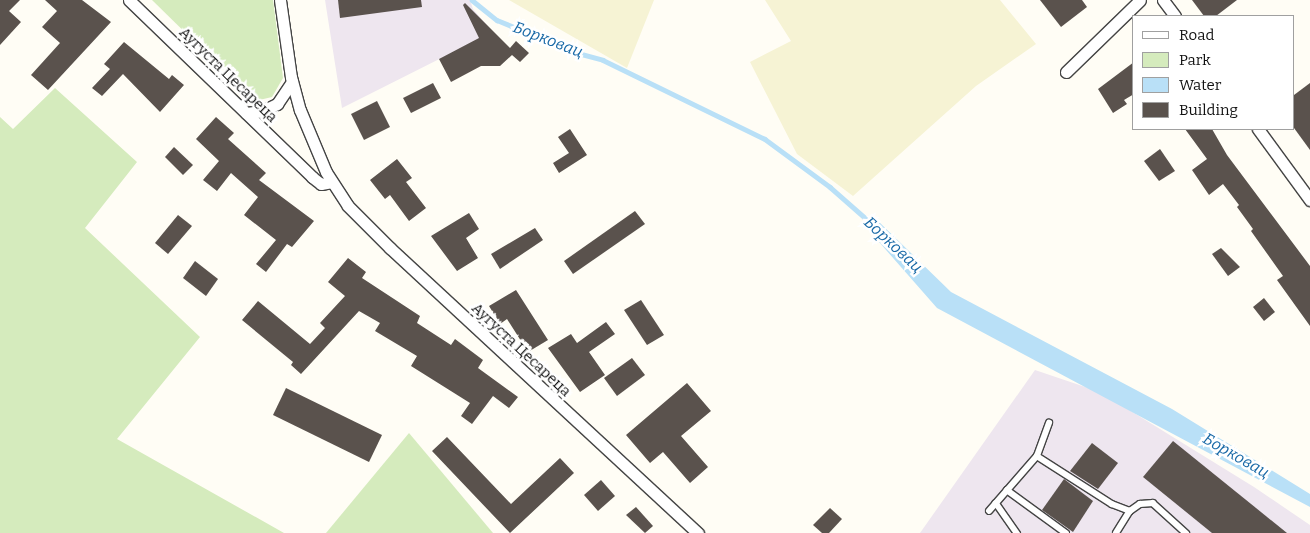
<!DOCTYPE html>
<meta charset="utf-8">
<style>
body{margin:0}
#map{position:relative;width:1310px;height:533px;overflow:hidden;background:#fffdf5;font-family:Bitter,serif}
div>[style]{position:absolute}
.industrial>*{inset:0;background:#eee6ef}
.farmland>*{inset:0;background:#f6f3d4}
.green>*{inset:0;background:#d5ebbd}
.water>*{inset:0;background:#b9e0f7}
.stream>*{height:4.5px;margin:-2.25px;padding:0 2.25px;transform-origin:2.25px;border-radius:2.25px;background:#b9e0f7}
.building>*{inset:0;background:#5a524d}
.roads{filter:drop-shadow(1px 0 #444) drop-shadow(-1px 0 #444) drop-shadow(0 1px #444) drop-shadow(0 -1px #444)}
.lane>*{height:5.5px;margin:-2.75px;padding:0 2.75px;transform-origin:2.75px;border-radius:2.75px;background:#fff}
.street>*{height:11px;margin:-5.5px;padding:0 5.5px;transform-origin:5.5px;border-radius:5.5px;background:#fff}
span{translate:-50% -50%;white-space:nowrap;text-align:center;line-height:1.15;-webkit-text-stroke:5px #fff;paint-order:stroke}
.street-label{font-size:15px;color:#111}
.water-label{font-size:16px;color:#1768a6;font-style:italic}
.legend{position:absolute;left:1132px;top:15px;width:162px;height:115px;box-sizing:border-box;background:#fff;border:1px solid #a0a0a0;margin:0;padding:6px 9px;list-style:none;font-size:15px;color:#111}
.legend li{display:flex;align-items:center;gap:10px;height:25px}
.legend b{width:25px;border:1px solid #a0a0a0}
</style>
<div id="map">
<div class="industrial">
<div style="clip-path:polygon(325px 0,470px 0,473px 9px,493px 32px,342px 108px)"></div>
<div style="clip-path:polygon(1035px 370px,1100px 392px,1254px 487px,1310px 525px,1310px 533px,920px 533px)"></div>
</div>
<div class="farmland">
<div style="clip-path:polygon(509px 0,654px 0,627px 68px)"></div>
<div style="clip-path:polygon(765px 0,1000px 0,1036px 44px,976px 86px,853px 196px,797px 154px,750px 62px,791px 41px)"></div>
</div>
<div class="green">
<div style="clip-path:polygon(152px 0,273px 0,283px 78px,272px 97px,255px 101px)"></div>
<div style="clip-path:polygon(55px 88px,137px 162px,85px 228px,200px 337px,117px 439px,284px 533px,0 533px,0 117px,13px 129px)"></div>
<div style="clip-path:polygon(409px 433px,493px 533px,326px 533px)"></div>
</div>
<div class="water">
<div style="clip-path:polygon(877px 220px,951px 292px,1172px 409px,1310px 494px,1310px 507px,937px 308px,872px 234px)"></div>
</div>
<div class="stream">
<div style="left:472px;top:0;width:32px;rotate:39deg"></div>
<div style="left:497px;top:20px;width:83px;rotate:22.6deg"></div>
<div style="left:574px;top:52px;width:30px;rotate:15deg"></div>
<div style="left:603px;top:60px;width:180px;rotate:26deg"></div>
<div style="left:765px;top:139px;width:81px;rotate:36.4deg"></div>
<div style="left:830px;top:187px;width:65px;rotate:41.3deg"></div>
</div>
<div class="building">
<div style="clip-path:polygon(0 0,20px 0,9px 11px,21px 22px,0 45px)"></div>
<div style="clip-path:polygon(45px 0,82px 0,111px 22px,48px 90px,31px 75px,60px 43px,42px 27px,57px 11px)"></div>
<div style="clip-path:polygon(338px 0,421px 0,422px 7px,340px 18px)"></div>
<div style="clip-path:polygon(1040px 0,1082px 0,1087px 7px,1061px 27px)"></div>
<div style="clip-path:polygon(1192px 0,1237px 0,1216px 16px,1204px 16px)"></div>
<div style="clip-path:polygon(465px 3px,510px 48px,516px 41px,529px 53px,520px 62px,512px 55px,500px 66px,481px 66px,451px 82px,439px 59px,479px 38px,463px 5px)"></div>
<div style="clip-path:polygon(124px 42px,169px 79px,172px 75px,184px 85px,160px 112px,123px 74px,102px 96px,92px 88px,110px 69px,104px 64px)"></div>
<div style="clip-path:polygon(1134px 62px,1134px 94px,1124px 100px,1127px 104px,1113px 113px,1098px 89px)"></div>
<div style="clip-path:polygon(433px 83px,441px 98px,411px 113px,403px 98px)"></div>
<div style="clip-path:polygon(1310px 83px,1310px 150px,1294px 128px,1294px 95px)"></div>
<div style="clip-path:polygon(377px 101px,390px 127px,364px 140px,351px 114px)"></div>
<div style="clip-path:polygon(216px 117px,234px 133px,228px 139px,266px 173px,259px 180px,314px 221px,292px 247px,287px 244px,266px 272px,256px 264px,276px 240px,244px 215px,258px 197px,231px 173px,217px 191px,203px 180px,219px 161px,196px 139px)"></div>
<div style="clip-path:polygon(570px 129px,587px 155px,559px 173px,553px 163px,569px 153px,558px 137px)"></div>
<div style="clip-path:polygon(1185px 129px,1212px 129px,1227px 155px,1310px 266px,1310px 326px,1277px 280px,1283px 276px,1251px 231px,1253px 229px,1237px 207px,1239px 205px,1223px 184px,1209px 195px,1192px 170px,1207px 159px)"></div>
<div style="clip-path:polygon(174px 147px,193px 165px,183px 175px,165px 157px)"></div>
<div style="clip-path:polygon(1160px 149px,1175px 171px,1159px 181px,1144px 161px)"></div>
<div style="clip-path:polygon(397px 159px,412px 178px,406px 182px,426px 208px,409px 221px,390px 195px,385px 199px,370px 180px)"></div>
<div style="clip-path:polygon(635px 211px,645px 224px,573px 274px,564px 261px)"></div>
<div style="clip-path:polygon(469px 213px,479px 229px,466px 238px,478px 258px,457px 271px,431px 236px)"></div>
<div style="clip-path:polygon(178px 215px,192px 226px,168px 254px,155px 243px)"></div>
<div style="clip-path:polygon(535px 228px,543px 240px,500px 269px,491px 254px)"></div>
<div style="clip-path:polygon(1221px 248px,1240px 267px,1228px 276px,1212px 254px)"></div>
<div style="clip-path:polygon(348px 258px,366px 272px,362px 278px,420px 316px,417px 323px,451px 345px,455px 339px,483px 360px,478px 368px,518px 397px,509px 408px,493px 396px,472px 424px,461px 416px,470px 403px,411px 366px,417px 356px,375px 331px,380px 323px,359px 311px,301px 374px,291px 365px,293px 362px,242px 320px,258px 301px,310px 344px,325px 328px,320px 323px,345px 296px,328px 282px)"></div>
<div style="clip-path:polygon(195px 261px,218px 279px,206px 296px,183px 278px)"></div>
<div style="clip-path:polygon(516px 290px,548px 340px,528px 352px,507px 319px,500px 324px,489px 306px)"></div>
<div style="clip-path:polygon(1264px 298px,1275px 312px,1264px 321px,1253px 307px)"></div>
<div style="clip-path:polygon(641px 300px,664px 335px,647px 345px,624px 310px)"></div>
<div style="clip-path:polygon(606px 322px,615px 334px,589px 352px,605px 375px,580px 392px,548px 348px,571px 334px,577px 343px)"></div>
<div style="clip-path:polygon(632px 358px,645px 375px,617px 396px,604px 378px)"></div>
<div style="clip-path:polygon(687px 383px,711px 411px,681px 436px,708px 467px,690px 483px,663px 452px,650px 463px,626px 435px)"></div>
<div style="clip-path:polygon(286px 388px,382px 435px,369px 462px,273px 415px)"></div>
<div style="clip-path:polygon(447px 437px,511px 504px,560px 458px,574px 473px,510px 533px,432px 451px)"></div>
<div style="clip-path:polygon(1173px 441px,1287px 533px,1212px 533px,1143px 477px)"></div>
<div style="clip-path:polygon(1092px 443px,1118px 463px,1098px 489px,1070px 471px)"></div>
<div style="clip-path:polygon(1064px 479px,1093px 501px,1073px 532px,1042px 510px)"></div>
<div style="clip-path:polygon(601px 480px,615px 496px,598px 511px,584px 495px)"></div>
<div style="clip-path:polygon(636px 507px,653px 526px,645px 533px,626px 515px)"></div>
<div style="clip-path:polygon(830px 508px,842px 519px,829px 533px,822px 533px,813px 525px)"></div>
</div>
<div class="roads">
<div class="lane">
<div style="left:1037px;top:456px;width:89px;rotate:32.6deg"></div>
<div style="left:1112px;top:504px;width:19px;rotate:21deg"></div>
<div style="left:1007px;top:490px;width:73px;rotate:36.1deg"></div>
<div style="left:996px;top:503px;width:37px;rotate:55deg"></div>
<div style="left:989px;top:511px;width:73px;rotate:-48.9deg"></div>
<div style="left:1037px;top:456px;width:35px;rotate:-70deg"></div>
<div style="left:1116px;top:533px;width:26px;rotate:-58deg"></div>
<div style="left:1130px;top:511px;width:12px;rotate:-35deg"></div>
<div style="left:1140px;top:504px;width:13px;rotate:-4deg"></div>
<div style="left:1153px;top:503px;width:45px;rotate:42.3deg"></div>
</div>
<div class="street">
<div style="left:129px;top:0;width:255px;rotate:44deg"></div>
<div style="left:312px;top:177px;width:11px;rotate:38deg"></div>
<div style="left:321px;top:184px;width:11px;rotate:-10deg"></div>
<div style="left:280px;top:0;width:78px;rotate:81.9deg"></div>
<div style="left:291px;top:77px;width:34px;rotate:75deg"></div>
<div style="left:300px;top:110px;width:67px;rotate:67.2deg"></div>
<div style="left:326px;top:172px;width:40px;rotate:57.1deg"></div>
<div style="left:348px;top:206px;width:59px;rotate:45deg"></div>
<div style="left:390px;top:248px;width:420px;rotate:42.8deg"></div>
<div style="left:1163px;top:0;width:20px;rotate:53deg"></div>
<div style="left:1066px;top:72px;width:103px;rotate:-44.2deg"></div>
<div style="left:246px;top:113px;width:16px;rotate:-7deg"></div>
<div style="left:262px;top:111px;width:17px;rotate:-25deg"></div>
<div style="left:277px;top:104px;width:27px;rotate:-56deg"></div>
<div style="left:1258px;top:129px;width:88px;rotate:53.8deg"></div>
</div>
</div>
<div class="street-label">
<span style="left:228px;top:75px;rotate:44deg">Аугуста Цесареца</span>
<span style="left:521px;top:350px;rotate:43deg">Аугуста Цесареца</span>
</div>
<div class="water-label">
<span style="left:548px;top:40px;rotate:21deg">Борковац</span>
<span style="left:893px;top:245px;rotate:43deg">Борковац</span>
<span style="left:1236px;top:456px;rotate:30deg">Борковац</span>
</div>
<ul class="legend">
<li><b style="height:6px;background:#fff"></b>Road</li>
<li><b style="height:14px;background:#d5ebbd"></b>Park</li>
<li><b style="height:14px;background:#b9e0f7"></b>Water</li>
<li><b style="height:14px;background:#5a524d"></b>Building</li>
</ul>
</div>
